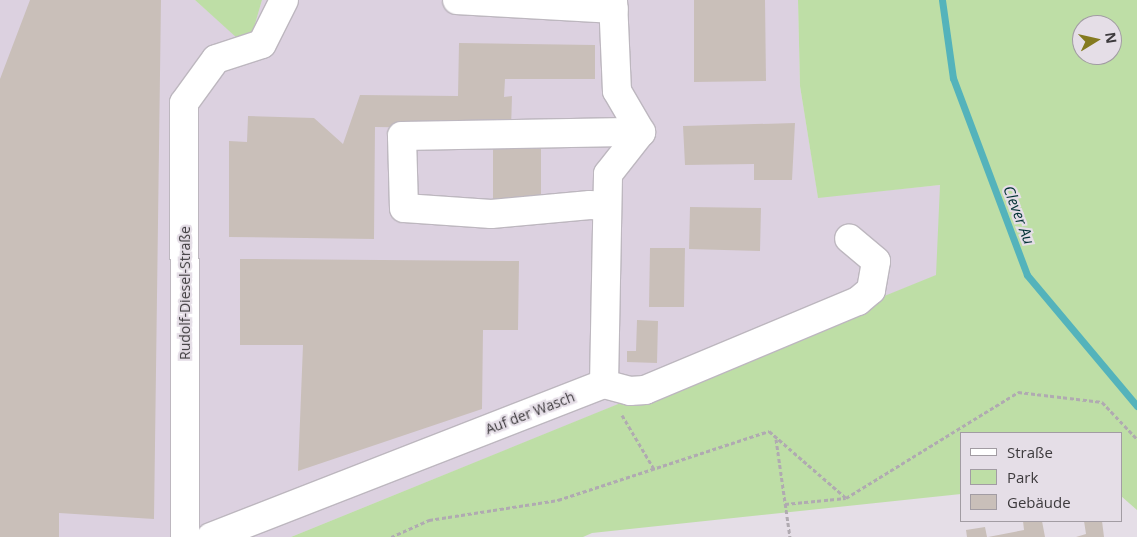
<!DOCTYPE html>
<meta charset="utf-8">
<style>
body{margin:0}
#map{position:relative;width:1137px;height:537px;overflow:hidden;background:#e5dee7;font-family:"Open Sans",sans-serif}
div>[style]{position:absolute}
.built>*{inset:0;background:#dcd1e0}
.green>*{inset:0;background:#bedea6}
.stream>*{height:7px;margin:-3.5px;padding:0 3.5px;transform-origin:3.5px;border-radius:3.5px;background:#54b3bb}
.building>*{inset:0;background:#c9bfb9}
.path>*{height:3px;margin-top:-1.5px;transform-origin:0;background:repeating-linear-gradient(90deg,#b0aab1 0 4px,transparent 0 6.5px)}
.roads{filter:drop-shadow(1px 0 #bdb7bf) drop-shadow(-1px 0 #bdb7bf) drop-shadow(0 1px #bdb7bf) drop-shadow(0 -1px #bdb7bf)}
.minor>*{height:28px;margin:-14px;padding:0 14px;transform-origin:14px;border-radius:14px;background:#fff}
span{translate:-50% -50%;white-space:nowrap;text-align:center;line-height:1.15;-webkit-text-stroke:4.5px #e5dee7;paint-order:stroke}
.street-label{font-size:14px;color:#3d3a3d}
.water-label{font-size:15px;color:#003134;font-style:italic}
.legend{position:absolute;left:960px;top:432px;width:162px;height:90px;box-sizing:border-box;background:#e5dee7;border:1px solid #a29ca3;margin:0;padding:6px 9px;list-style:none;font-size:15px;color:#3d3a3d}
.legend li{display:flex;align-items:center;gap:10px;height:25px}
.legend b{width:25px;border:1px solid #a29ca3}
.north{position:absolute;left:1072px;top:15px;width:50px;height:50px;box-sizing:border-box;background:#e5dee7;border:1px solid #a29ca3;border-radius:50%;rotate:81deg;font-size:14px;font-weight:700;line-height:20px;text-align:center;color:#3d3a3d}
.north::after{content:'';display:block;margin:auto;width:18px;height:22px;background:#847a1f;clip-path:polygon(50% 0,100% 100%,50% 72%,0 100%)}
</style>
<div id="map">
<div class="built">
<div style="clip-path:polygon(0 0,195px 0,248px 47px,262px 0,798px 0,800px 86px,818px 197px,941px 185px,937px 275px,291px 537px,0 537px)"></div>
</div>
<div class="green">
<div style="clip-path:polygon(195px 0,262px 0,248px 48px)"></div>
<div style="clip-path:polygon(evenodd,798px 0,1137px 0,1137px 510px,1121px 496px,1121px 433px,961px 433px,961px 494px,592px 533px,583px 537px,291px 537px,936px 275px,940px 185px,818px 198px,800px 86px,798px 0,1082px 25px,1112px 25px,1112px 55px,1082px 55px,1082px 25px)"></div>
</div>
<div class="stream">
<div style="left:942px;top:0;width:79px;rotate:82deg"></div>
<div style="left:953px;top:78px;width:210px;rotate:69.4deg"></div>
<div style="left:1027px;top:275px;width:171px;rotate:50deg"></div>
</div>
<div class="building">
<div style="clip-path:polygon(30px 0,161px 0,154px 519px,59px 513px,59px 537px,0 537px,0 79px)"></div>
<div style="clip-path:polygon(694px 0,765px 0,766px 81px,694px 82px)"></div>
<div style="clip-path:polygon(459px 43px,595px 45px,595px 79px,505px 79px,504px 97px,512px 96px,511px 129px,375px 127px,374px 239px,229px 237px,229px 141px,247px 142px,248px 116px,314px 118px,343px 144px,360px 95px,458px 96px)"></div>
<div style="clip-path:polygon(795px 123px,792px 180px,754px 180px,754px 164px,685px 165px,683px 126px)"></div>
<div style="clip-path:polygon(493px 145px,541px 145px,541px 207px,493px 207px)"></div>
<div style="clip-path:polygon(690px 207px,761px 208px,760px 251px,689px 249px)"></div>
<div style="clip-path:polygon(650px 248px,685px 248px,684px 307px,649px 307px)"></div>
<div style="clip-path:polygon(240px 259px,519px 261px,518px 330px,483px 330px,482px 409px,298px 471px,303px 345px,240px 345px)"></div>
<div style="clip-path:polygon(637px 320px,658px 321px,657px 363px,627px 362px,627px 351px,636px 351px)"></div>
<div style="clip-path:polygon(1023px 521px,1042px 521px,1045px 537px,988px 537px,1024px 530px)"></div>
<div style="clip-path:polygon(1084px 521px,1102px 521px,1104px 537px,1076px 537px,1086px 534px)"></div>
<div style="clip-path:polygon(985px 527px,987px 537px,967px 537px,966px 530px)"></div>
</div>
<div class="path">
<div style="left:622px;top:415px;width:63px;rotate:59.3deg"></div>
<div style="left:776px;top:439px;width:99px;rotate:81.9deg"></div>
<div style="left:785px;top:504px;width:61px;rotate:-5.6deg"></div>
<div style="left:391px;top:537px;width:42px;rotate:-24.1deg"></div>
<div style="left:429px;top:520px;width:131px;rotate:-8.8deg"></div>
<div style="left:558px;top:500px;width:222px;rotate:-18.1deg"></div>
<div style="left:769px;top:431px;width:102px;rotate:41deg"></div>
<div style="left:846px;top:498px;width:202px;rotate:-31.6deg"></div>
<div style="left:1018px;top:392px;width:85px;rotate:6.8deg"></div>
<div style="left:1102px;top:402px;width:51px;rotate:46.6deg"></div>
</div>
<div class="roads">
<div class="minor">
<div style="left:457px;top:0;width:157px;rotate:3.3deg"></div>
<div style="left:613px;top:0;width:91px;rotate:87.5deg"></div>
<div style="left:617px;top:91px;width:48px;rotate:59.7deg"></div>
<div style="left:607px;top:206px;width:17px;rotate:-177deg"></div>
<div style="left:590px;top:205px;width:99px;rotate:174.8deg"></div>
<div style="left:491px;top:214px;width:87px;rotate:-176.1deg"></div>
<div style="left:404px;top:208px;width:72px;rotate:-91.6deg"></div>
<div style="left:402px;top:136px;width:239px;rotate:-1deg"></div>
<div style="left:604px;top:384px;width:27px;rotate:15deg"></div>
<div style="left:630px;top:391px;width:15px;rotate:-4deg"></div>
<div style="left:645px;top:390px;width:231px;rotate:-22.7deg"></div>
<div style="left:858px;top:301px;width:17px;rotate:-40deg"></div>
<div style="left:871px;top:290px;width:29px;rotate:-80deg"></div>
<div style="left:876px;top:261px;width:35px;rotate:-140deg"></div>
<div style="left:185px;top:537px;width:434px;rotate:-90.1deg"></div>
<div style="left:184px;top:103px;width:54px;rotate:-54deg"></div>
<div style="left:216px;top:59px;width:48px;rotate:-18.1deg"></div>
<div style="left:262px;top:44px;width:49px;rotate:-63.4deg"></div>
<div style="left:211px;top:537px;width:422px;rotate:-21.3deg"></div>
<div style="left:604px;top:384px;width:210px;rotate:-88.9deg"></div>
<div style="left:608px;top:174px;width:53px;rotate:-51.8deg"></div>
</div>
</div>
<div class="street-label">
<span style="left:185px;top:293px;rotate:-90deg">Rudolf-Diesel-Straße</span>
<span style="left:530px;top:413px;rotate:-21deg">Auf der Wasch</span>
</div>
<div class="water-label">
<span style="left:1019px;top:215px;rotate:69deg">Clever Au</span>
</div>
<ul class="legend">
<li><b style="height:6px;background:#fff"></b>Straße</li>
<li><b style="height:14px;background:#bedea6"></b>Park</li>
<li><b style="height:14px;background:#c9bfb9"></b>Gebäude</li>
</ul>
<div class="north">N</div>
</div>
